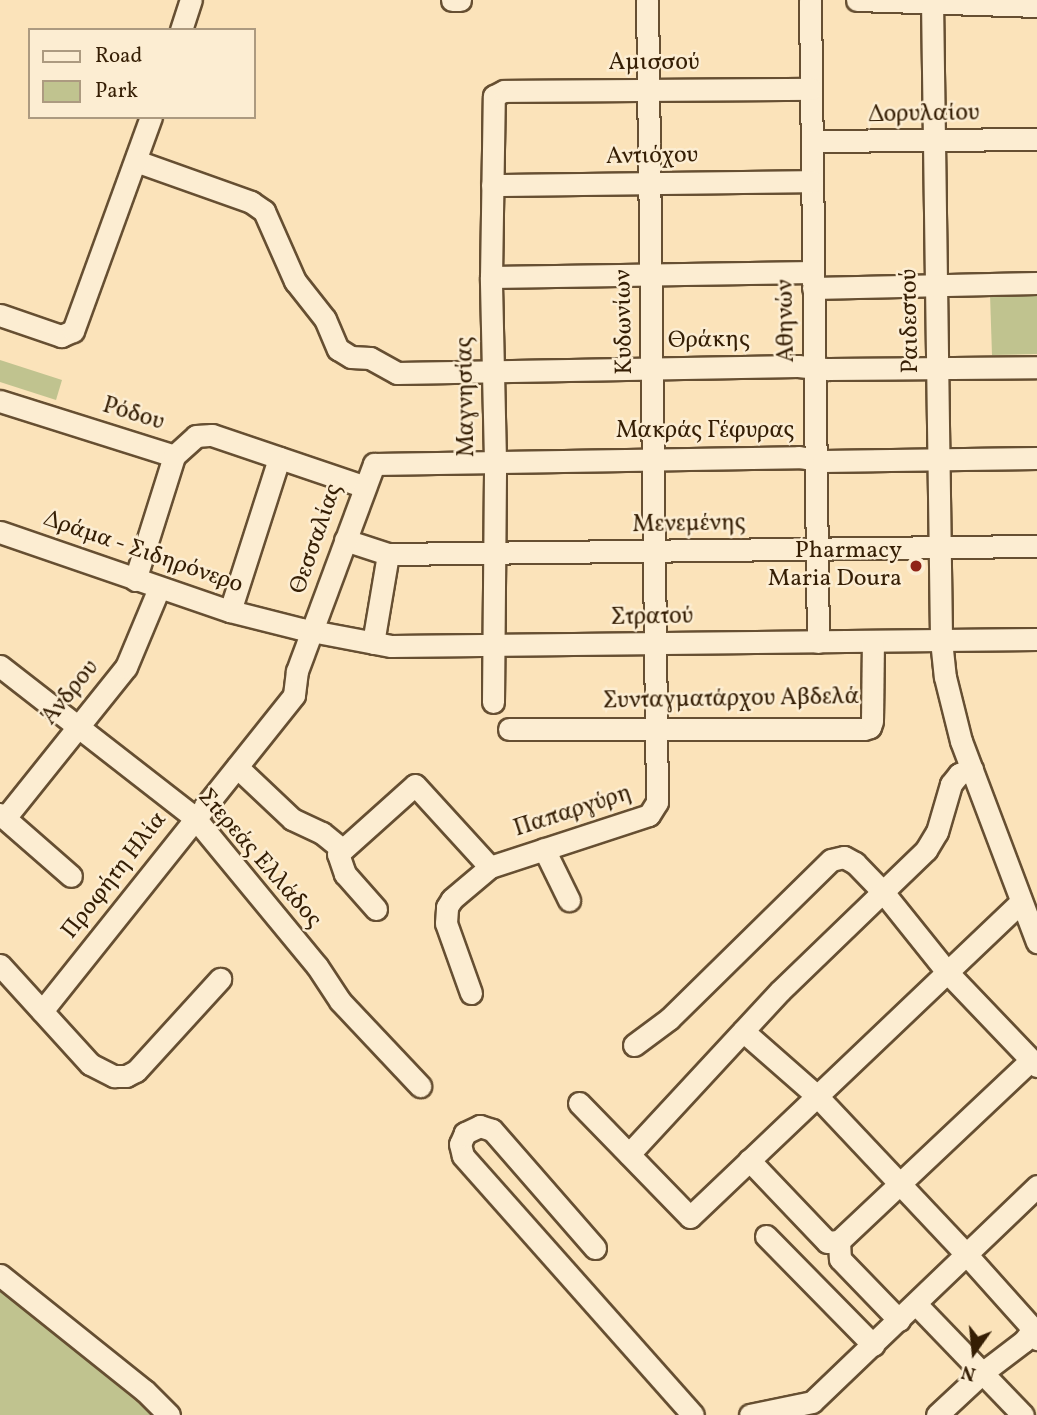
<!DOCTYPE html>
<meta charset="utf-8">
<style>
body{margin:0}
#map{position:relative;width:1037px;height:1415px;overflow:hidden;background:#fbe3ba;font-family:Vollkorn,serif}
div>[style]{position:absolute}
.green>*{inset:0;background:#c0c38f}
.roads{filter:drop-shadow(2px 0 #664f32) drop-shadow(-2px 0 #664f32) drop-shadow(0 2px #664f32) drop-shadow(0 -2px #664f32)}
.minor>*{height:21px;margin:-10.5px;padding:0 10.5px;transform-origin:10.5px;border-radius:10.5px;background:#fcedd2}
.dots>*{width:19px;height:19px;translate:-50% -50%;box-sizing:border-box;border:4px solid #fcedd2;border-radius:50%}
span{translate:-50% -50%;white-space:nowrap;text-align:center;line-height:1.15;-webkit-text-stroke:5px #fcedd2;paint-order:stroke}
.street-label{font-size:24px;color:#351e04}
.poi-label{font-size:24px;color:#351e04}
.right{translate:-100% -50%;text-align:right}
.legend{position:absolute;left:28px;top:28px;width:228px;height:91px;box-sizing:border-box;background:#fcedd2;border:2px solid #ac9a80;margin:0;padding:9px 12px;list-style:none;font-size:21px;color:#351e04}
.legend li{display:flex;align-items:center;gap:14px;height:35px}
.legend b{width:35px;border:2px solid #ac9a80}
.north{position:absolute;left:939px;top:1317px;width:70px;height:70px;-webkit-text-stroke:5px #fcedd2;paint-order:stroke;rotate:195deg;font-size:19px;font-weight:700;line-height:28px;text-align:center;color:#351e04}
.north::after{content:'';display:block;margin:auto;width:24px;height:32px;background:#351e04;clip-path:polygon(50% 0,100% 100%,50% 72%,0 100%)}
</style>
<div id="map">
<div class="green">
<div style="clip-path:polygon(1037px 293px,1037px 354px,992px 355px,990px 294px)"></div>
<div style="clip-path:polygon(0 360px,62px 380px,56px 400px,0 382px)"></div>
<div style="clip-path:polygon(0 1291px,28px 1313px,153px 1415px,0 1415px)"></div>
</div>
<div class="roads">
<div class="minor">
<div style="left:452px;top:0;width:8px"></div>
<div style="left:810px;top:0;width:642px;rotate:89.29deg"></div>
<div style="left:857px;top:0;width:180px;rotate:1.9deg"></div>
<div style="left:932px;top:0;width:640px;rotate:89.19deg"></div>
<div style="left:941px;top:640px;width:37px;rotate:84deg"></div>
<div style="left:945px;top:677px;width:66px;rotate:76deg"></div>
<div style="left:961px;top:741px;width:215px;rotate:69.3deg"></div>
<div style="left:181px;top:30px;width:32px;rotate:-72deg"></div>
<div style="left:812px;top:141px;width:225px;rotate:-0.5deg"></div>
<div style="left:136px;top:161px;width:122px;rotate:19.6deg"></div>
<div style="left:251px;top:202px;width:16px;rotate:35deg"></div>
<div style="left:264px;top:211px;width:77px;rotate:66.1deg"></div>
<div style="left:295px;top:281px;width:48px;rotate:51.7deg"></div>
<div style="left:325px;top:319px;width:33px;rotate:67deg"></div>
<div style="left:338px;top:349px;width:15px;rotate:32deg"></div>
<div style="left:351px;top:357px;width:19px;rotate:3deg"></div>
<div style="left:370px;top:358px;width:31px;rotate:29deg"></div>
<div style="left:397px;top:373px;width:401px;rotate:-1deg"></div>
<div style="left:798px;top:366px;width:30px;rotate:6deg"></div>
<div style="left:828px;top:369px;width:209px;rotate:-0.5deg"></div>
<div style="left:492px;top:185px;width:320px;rotate:-0.7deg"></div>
<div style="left:491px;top:277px;width:322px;rotate:-0.9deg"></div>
<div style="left:813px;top:288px;width:224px;rotate:-1.3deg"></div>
<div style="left:0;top:315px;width:65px;rotate:19deg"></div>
<div style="left:61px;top:336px;width:13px;rotate:-23deg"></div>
<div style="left:73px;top:331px;width:228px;rotate:-70deg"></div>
<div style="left:0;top:401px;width:182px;rotate:17.5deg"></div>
<div style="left:0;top:532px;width:243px;rotate:19deg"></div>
<div style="left:230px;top:611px;width:73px;rotate:14.2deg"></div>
<div style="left:301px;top:629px;width:92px;rotate:10.7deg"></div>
<div style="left:391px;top:646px;width:646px;rotate:-0.62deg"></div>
<div style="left:345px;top:540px;width:45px;rotate:18deg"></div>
<div style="left:388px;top:554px;width:649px;rotate:-0.71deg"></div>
<div style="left:135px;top:580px;width:130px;rotate:-72.5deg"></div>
<div style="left:174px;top:456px;width:30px;rotate:-42deg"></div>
<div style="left:196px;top:436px;width:16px;rotate:-4deg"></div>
<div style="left:212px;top:435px;width:159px;rotate:18.7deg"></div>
<div style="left:230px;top:611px;width:161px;rotate:-72.2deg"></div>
<div style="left:373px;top:643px;width:90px;rotate:-80.4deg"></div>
<div style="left:0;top:666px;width:246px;rotate:37.9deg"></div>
<div style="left:194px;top:817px;width:193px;rotate:50.5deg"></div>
<div style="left:317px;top:966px;width:42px;rotate:56.7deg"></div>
<div style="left:340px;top:1001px;width:117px;rotate:46.7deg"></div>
<div style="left:493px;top:702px;width:242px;rotate:-89.5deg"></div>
<div style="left:495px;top:460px;width:183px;rotate:-91.3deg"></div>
<div style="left:491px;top:277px;width:181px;rotate:-89.1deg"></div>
<div style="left:494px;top:96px;width:11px;rotate:-27deg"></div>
<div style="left:504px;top:91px;width:307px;rotate:-0.4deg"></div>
<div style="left:509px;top:729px;width:355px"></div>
<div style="left:864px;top:729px;width:6px;rotate:-18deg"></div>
<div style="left:870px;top:727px;width:6px;rotate:-72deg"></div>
<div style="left:872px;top:721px;width:80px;rotate:-89.3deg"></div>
<div style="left:237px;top:767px;width:76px;rotate:43.4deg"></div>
<div style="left:292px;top:819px;width:33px;rotate:25deg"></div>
<div style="left:322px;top:833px;width:26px;rotate:39deg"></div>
<div style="left:0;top:814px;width:94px;rotate:41.1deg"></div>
<div style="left:5px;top:818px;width:193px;rotate:-51.3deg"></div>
<div style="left:126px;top:667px;width:86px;rotate:-67.3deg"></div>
<div style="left:544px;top:849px;width:57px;rotate:63.9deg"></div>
<div style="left:376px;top:909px;width:47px;rotate:-131.5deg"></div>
<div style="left:345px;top:874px;width:21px;rotate:-109deg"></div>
<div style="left:338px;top:854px;width:103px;rotate:-41.9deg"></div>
<div style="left:415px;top:785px;width:111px;rotate:47.6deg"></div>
<div style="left:0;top:965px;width:134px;rotate:47.7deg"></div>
<div style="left:90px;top:1064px;width:27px;rotate:27deg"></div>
<div style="left:114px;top:1076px;width:12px"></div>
<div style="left:126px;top:1076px;width:11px;rotate:-27deg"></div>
<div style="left:136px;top:1071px;width:125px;rotate:-47.6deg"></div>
<div style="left:471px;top:993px;width:74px;rotate:-109.7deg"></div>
<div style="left:446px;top:923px;width:16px;rotate:-86deg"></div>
<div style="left:447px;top:907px;width:9px;rotate:-58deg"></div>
<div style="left:452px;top:899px;width:50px;rotate:-40.1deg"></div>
<div style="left:490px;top:867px;width:167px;rotate:-18.1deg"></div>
<div style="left:649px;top:815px;width:15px;rotate:-58deg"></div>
<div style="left:657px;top:802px;width:802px;rotate:-90.71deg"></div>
<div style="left:42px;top:1011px;width:404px;rotate:-51.4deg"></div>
<div style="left:294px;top:695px;width:24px;rotate:-83deg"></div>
<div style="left:297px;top:671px;width:221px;rotate:-69.6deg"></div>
<div style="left:374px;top:464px;width:425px;rotate:-0.9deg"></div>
<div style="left:799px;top:457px;width:24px;rotate:9deg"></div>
<div style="left:823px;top:461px;width:214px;rotate:-0.8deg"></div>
<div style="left:743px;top:1031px;width:98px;rotate:41.3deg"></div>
<div style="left:817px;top:1096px;width:217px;rotate:46.7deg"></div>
<div style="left:966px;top:1254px;width:101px;rotate:48.2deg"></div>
<div style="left:1033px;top:1329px;width:11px;rotate:68deg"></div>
<div style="left:634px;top:1045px;width:44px;rotate:-36.6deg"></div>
<div style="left:669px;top:1019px;width:227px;rotate:-44.5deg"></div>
<div style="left:831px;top:860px;width:13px;rotate:-13deg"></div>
<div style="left:844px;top:857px;width:13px;rotate:29deg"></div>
<div style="left:855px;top:863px;width:40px;rotate:46deg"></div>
<div style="left:883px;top:892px;width:104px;rotate:51.3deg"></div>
<div style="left:948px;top:973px;width:129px;rotate:46.3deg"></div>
<div style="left:579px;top:1103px;width:159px;rotate:45.8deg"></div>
<div style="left:690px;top:1217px;width:457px;rotate:-43.6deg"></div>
<div style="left:629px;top:1154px;width:222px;rotate:-47.2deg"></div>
<div style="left:780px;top:991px;width:203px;rotate:-44deg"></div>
<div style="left:926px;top:850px;width:21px;rotate:-59deg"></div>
<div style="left:937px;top:832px;width:50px;rotate:-73.7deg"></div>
<div style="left:951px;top:784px;width:13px;rotate:-51deg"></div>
<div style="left:959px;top:774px;width:14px;rotate:-21deg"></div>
<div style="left:749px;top:1160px;width:113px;rotate:46.4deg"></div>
<div style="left:827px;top:1242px;width:12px;rotate:-5deg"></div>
<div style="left:839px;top:1241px;width:264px;rotate:-43.3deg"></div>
<div style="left:766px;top:1236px;width:153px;rotate:45.5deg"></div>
<div style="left:839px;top:1241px;width:18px;rotate:87deg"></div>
<div style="left:840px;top:1259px;width:85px;rotate:46deg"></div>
<div style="left:595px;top:1248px;width:157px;rotate:-131.1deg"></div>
<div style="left:492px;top:1130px;width:13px;rotate:-162deg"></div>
<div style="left:480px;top:1126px;width:17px;rotate:155deg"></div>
<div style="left:465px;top:1133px;width:12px;rotate:114deg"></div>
<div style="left:460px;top:1144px;width:12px;rotate:76deg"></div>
<div style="left:463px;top:1156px;width:346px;rotate:48.4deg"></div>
<div style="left:0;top:1275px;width:186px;rotate:38.7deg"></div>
<div style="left:145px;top:1391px;width:34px;rotate:45deg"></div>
<div style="left:916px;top:1304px;width:154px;rotate:46.1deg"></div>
<div style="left:750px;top:1415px;width:63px;rotate:-11.8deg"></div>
<div style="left:812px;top:1402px;width:312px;rotate:-43.8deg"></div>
<div style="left:937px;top:1415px;width:62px;rotate:-43deg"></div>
<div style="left:982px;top:1373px;width:53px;rotate:-37.3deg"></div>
<div style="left:1024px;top:1341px;width:15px;rotate:-53deg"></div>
</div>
</div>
<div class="dots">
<div style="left:916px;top:566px;background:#8f2418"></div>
</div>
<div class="street-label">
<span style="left:654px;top:64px">Αμισσού</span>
<span style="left:924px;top:115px;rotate:-1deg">Δορυλαίου</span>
<span style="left:652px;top:157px;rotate:-1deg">Αντιόχου</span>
<span style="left:787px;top:321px;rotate:-91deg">Αθηνών</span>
<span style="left:911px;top:321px;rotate:-91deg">Ραιδεστού</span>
<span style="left:625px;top:322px;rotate:-91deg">Κυδωνίων</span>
<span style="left:709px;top:341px;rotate:-1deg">Θράκης</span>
<span style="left:467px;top:397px;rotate:-91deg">Μαγνησίας</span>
<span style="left:133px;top:415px;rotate:17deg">Ρόδου</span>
<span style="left:705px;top:432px">Μακράς Γέφυρας</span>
<span style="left:689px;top:525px;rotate:-1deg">Μενεμένης</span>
<span style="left:317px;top:539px;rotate:-71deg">Θεσσαλίας</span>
<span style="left:143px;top:553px;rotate:19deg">Δράμα - Σιδηρόνερο</span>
<span style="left:652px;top:618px;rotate:-1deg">Στρατού</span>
<span style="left:71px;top:693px;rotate:-51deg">Άνδρου</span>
<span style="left:731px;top:700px;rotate:-1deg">Συνταγματάρχου Αβδελά</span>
<span style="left:573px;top:812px;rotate:-18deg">Παπαργύρη</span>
<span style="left:259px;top:859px;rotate:49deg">Στερεάς Ελλάδος</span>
<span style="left:115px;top:876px;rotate:-52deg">Προφήτη Ηλία</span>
</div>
<div class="poi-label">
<span class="right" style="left:902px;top:566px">Pharmacy<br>Maria Doura</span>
</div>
<ul class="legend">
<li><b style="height:9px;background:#fcedd2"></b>Road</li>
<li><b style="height:19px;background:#c0c38f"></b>Park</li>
</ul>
<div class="north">N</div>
</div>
